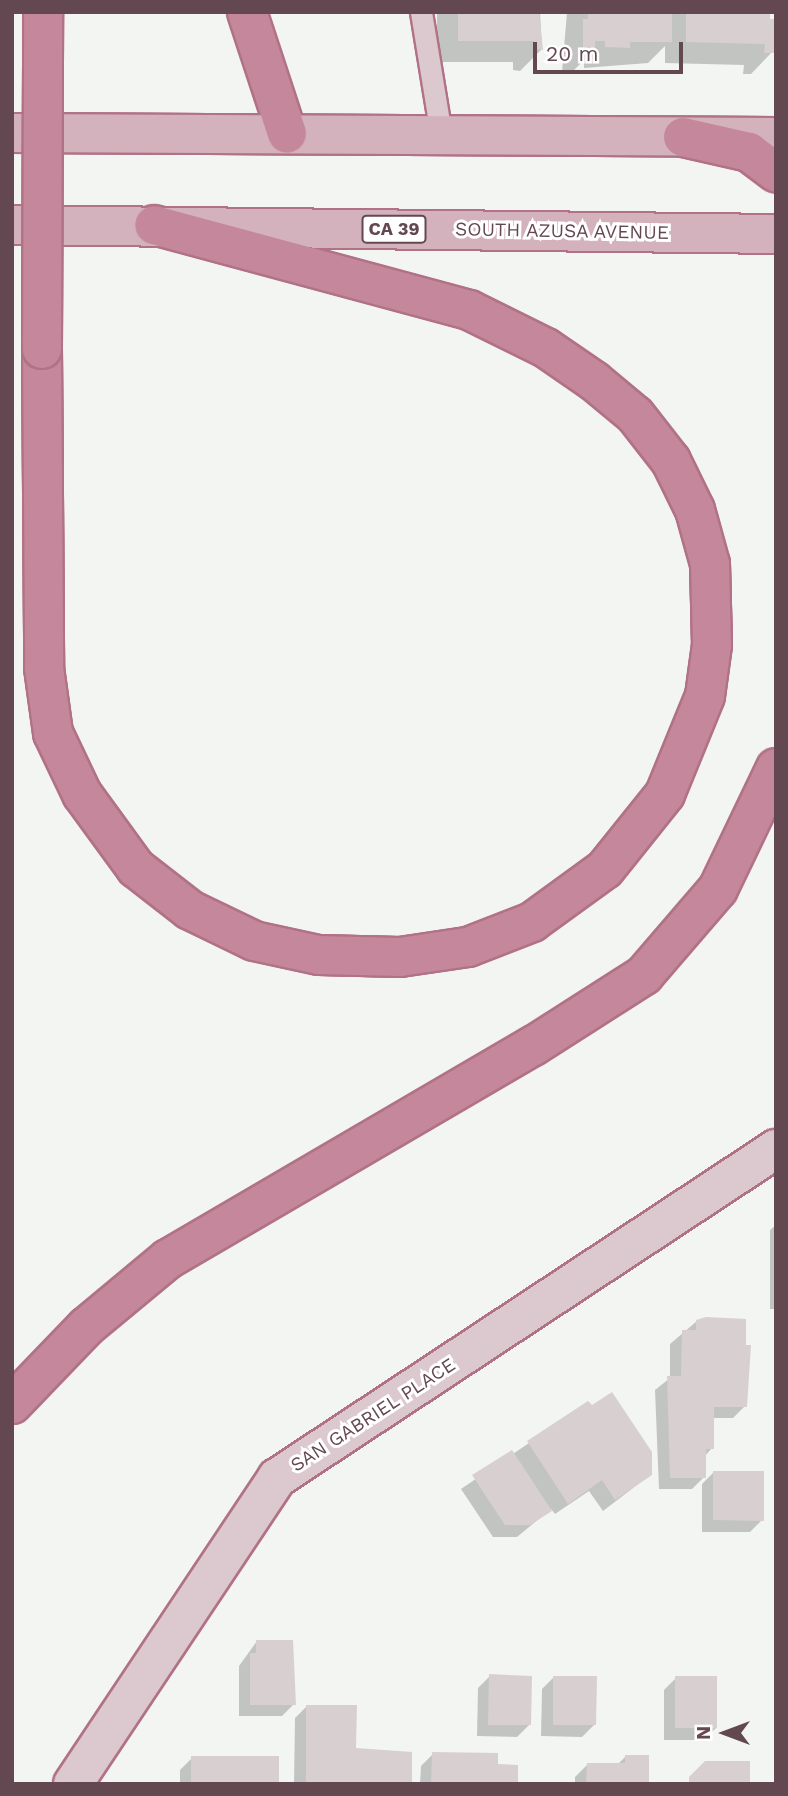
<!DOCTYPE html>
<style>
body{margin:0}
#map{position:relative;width:788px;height:1796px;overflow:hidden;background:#f3f5f3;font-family:"Work Sans",sans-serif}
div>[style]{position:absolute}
.shadow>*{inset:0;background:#0003}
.building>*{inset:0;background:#d8cfd1}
.roads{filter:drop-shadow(2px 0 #b17286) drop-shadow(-2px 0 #b17286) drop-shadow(0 2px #b17286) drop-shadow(0 -2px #b17286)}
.service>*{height:21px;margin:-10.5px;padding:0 10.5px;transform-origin:10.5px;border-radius:10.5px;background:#dbc9cf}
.minor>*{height:38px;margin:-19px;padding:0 19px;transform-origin:19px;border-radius:19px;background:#dbc9cf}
.primary>*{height:38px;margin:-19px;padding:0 19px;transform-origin:19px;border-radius:19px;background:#d3b1bd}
.motorway>*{height:38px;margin:-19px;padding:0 19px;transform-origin:19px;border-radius:19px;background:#c5879b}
.bridges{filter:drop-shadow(2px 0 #b17286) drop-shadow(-2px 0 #b17286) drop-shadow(0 2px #b17286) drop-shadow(0 -2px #b17286)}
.motorway-bridge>*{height:38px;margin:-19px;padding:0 19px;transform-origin:19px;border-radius:19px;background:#c5879b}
span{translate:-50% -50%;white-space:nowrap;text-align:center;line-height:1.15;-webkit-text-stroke:6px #fff;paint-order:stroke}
.shield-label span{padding:2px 5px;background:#fff;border:2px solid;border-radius:5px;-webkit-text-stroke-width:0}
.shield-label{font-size:18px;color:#634852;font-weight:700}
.street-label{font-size:19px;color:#634852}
.frame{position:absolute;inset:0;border:14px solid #634852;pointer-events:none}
.north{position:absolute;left:690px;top:1698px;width:70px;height:70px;-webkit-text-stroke:5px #fff;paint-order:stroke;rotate:270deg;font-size:19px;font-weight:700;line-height:28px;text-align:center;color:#634852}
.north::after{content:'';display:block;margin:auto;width:24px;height:32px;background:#634852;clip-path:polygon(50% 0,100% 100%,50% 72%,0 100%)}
.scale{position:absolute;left:533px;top:42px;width:150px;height:32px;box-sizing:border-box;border:4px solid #634852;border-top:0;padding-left:9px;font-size:21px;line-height:24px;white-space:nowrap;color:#634852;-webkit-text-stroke:5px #fff;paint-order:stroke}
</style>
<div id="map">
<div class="shadow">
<div style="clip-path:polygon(437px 12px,540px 12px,542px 49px,520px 71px,513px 70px,513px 62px,437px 62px)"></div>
<div style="clip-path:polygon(567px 12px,768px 12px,772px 52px,751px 74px,743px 74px,744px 65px,665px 63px,665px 46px,648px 63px,584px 68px,584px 60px,572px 72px,562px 72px)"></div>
<div style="clip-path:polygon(776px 1225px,776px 1309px,770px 1309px,770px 1230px)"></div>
<div style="clip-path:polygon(697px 1321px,745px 1406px,733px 1418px,712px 1418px,712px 1448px,704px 1457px,704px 1477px,692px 1489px,659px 1489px,655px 1390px,670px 1378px,670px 1344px)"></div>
<div style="clip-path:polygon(588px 1403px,650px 1475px,603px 1511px,589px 1491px,555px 1514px,551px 1509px,517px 1537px,493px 1537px,461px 1489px)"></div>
<div style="clip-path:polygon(714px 1472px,762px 1520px,750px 1532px,702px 1532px,702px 1484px)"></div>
<div style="clip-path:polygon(257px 1641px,294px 1704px,282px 1716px,239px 1716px,239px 1666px)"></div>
<div style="clip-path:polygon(490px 1676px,529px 1725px,517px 1737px,477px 1736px,478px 1688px)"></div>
<div style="clip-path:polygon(554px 1677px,594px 1725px,582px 1737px,541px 1736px,542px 1689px)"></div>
<div style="clip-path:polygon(676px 1678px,716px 1728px,704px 1740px,664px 1740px,664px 1690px)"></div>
<div style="clip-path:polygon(307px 1706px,354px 1749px,410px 1784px,294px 1784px,295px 1718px)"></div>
<div style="clip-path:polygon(433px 1754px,496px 1766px,516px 1784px,420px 1784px,421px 1766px)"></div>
<div style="clip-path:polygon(626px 1756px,649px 1784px,575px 1784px,575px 1777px,587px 1765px,617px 1765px)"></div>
<div style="clip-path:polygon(192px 1758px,277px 1784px,180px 1784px,180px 1770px)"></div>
</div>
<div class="building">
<div style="clip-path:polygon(458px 12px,539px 12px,543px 50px,534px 49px,534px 41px,458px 41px)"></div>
<div style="clip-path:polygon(588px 12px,672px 12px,672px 42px,630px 42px,630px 48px,605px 47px,605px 41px,595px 41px,595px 51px,583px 51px,583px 19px,588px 19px)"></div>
<div style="clip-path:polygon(686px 12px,770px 12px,770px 19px,775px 19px,774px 53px,764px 53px,765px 44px,686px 42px)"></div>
<div style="clip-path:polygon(706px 1317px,746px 1319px,746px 1345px,751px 1345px,747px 1407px,714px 1407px,714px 1449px,706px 1449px,706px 1478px,670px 1478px,667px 1376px,681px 1376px,682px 1330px,696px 1330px,696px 1320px)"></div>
<div style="clip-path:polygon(612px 1392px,652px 1452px,652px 1475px,615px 1500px,602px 1480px,568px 1504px,527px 1441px,588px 1401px,592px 1405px)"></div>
<div style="clip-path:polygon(512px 1450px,552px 1511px,530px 1525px,505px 1525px,472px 1475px)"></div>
<div style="clip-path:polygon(713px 1471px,764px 1471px,764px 1521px,713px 1520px)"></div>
<div style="clip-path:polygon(256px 1640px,293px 1640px,296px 1705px,250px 1705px,250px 1653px,256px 1653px)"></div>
<div style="clip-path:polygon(489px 1674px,532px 1676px,531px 1725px,488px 1725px)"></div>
<div style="clip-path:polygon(553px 1676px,597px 1676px,596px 1725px,553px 1725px)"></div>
<div style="clip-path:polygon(675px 1676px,717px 1676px,717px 1728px,675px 1728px)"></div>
<div style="clip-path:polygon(306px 1705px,357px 1705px,356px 1748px,412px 1752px,412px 1784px,306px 1784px)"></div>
<div style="clip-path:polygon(432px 1752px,498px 1753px,498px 1764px,518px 1765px,518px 1784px,431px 1784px)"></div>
<div style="clip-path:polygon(625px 1755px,649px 1755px,649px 1784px,586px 1784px,587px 1763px,625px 1763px)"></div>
<div style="clip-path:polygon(191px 1756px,279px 1756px,279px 1784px,191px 1784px)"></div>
<div style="clip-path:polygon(705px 1761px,750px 1761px,750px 1784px,689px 1784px,689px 1777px)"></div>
</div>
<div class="roads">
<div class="service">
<div style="left:421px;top:12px;width:124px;rotate:80.7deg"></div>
</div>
<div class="minor">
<div style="left:73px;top:1784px;width:368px;rotate:-56.3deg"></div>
<div style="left:277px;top:1478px;width:598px;rotate:-33.4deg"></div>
</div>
<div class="primary">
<div style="left:12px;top:133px;width:764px;rotate:0.3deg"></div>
<div style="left:12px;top:225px;width:764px;rotate:0.67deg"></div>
</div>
<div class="motorway">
<div style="left:247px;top:12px;width:128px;rotate:71.8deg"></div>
<div style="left:683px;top:137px;width:68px;rotate:12.8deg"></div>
<div style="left:749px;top:152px;width:34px;rotate:37deg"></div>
<div style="left:42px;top:349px;width:319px;rotate:89.6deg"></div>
<div style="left:44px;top:668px;width:66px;rotate:82.1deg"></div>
<div style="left:53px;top:733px;width:68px;rotate:64.6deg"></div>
<div style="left:82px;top:794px;width:92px;rotate:53.9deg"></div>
<div style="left:136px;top:868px;width:68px;rotate:37.9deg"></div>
<div style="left:190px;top:910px;width:71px;rotate:25.8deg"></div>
<div style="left:254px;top:941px;width:66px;rotate:12.2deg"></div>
<div style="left:319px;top:955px;width:81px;rotate:1.4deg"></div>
<div style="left:400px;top:957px;width:69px;rotate:-8.4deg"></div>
<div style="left:468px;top:947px;width:69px;rotate:-21.3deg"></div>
<div style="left:532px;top:922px;width:90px;rotate:-36deg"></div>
<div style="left:605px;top:869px;width:96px;rotate:-51.3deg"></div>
<div style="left:665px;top:794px;width:106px;rotate:-67.8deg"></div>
<div style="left:705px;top:696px;width:51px;rotate:-82.2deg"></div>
<div style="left:712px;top:645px;width:81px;rotate:-91.4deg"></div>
<div style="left:710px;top:564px;width:56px;rotate:-105.5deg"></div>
<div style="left:695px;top:510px;width:55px;rotate:-116.1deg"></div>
<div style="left:671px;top:461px;width:58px;rotate:-128deg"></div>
<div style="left:635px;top:415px;width:53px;rotate:-140.3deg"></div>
<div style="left:594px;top:381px;width:58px;rotate:-145.5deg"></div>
<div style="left:546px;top:348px;width:86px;rotate:-153.7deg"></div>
<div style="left:469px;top:310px;width:326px;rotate:-164.9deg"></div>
<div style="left:12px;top:1404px;width:107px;rotate:-46.1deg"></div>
<div style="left:86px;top:1327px;width:107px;rotate:-39.7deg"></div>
<div style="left:168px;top:1259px;width:423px;rotate:-30.3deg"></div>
<div style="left:533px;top:1046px;width:132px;rotate:-32.6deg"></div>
<div style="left:644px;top:975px;width:113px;rotate:-49.3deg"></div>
<div style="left:718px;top:889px;width:134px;rotate:-64.4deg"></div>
</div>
</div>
<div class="bridges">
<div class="motorway-bridge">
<div style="left:42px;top:349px;width:337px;rotate:-89.8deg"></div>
</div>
</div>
<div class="shield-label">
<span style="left:394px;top:229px">CA 39</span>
</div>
<div class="street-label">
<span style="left:562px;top:231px;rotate:1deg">SOUTH AZUSA AVENUE</span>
<span style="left:373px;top:1415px;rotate:-33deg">SAN GABRIEL PLACE</span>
</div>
<div class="frame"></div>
<div class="north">N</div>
<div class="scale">20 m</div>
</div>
